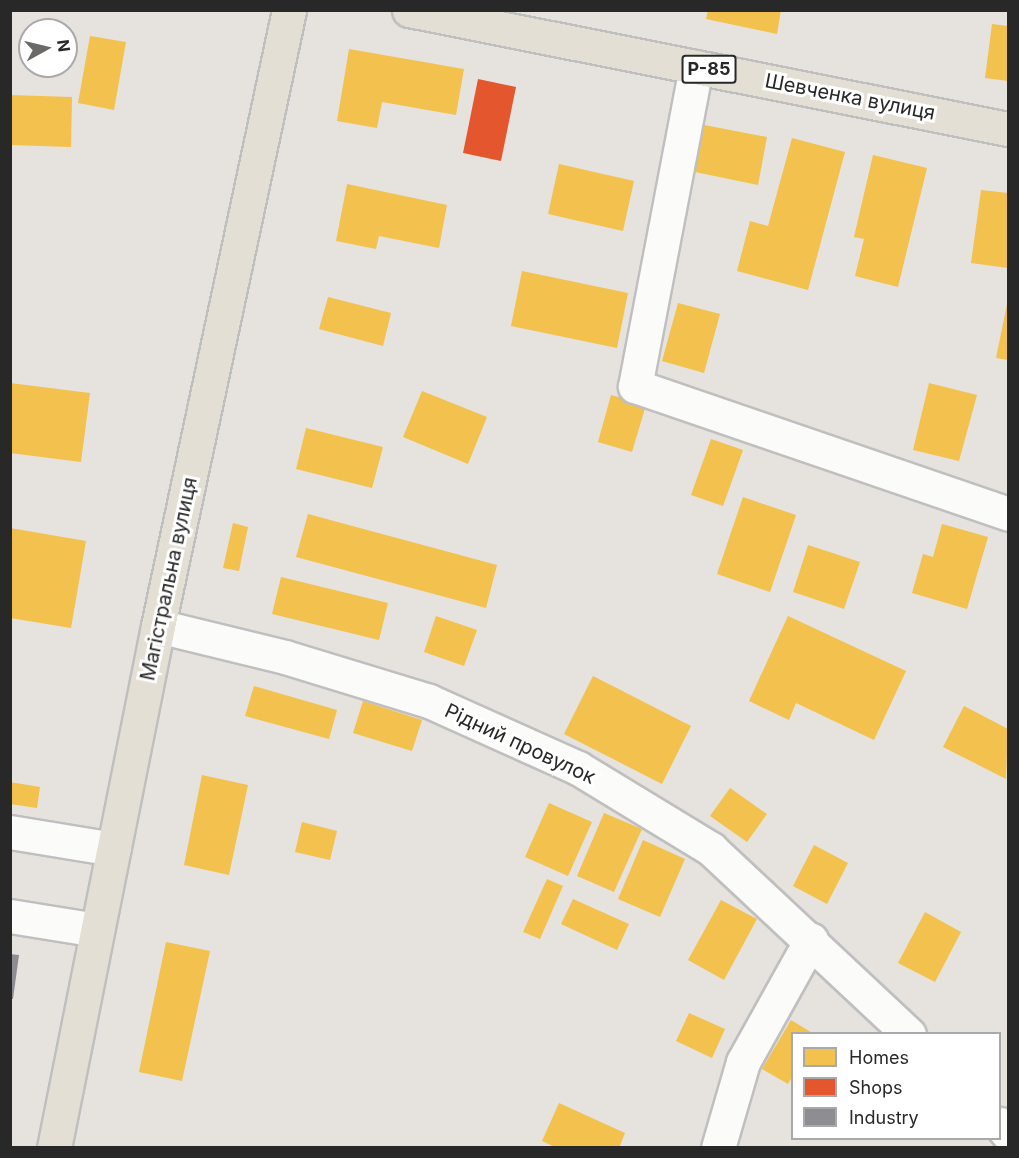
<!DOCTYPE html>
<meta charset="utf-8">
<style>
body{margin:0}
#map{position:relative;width:1019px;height:1158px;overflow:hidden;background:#e6e2de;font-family:Inter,sans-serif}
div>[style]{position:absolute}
.homes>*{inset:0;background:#f2c14e}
.shops>*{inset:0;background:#e4572e}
.industry>*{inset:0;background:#8d8d92}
.roads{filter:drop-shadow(2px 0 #c0bfbf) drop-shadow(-2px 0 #c0bfbf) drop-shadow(0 2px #c0bfbf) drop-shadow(0 -2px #c0bfbf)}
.minor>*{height:33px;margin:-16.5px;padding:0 16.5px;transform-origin:16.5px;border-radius:16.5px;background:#fbfbfa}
.major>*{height:33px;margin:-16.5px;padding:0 16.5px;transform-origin:16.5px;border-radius:16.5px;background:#e3dfd5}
span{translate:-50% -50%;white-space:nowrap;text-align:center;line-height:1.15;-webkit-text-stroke:6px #fff;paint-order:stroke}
.shield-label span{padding:2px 4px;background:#fff;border:2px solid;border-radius:4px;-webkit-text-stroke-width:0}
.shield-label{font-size:18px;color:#282828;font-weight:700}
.street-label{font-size:20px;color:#282828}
.frame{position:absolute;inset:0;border:12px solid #282828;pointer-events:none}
.legend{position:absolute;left:791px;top:1032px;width:210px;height:108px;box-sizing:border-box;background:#fff;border:2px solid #a9a9a9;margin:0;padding:8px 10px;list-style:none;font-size:18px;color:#282828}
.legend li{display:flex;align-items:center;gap:12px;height:30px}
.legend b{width:30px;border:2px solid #a9a9a9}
.north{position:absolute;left:18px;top:18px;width:60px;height:60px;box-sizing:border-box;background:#fff;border:2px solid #a9a9a9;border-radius:50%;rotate:82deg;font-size:16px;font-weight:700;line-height:24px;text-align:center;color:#282828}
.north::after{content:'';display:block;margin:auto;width:21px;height:27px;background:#6a6968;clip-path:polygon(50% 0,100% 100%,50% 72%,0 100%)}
</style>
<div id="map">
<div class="homes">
<div style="clip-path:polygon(708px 10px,781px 10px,777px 34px,706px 19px)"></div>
<div style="clip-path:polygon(992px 24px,1008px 26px,1008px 81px,985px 78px)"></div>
<div style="clip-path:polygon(90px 36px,126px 42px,114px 110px,78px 103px)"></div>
<div style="clip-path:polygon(349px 49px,464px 69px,456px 115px,382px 102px,377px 128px,337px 121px)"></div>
<div style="clip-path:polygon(10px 95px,72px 97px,71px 147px,10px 145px)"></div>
<div style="clip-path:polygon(704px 125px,767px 137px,758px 185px,695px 172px)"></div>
<div style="clip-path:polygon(792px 138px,845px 152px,808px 290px,737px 271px,750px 221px,768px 226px)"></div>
<div style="clip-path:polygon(873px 155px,927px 168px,898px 287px,855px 276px,864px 239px,854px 237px)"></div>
<div style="clip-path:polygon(559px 164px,634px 181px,623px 231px,548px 214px)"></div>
<div style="clip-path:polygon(347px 184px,447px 205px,439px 248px,379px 236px,376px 249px,336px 241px)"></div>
<div style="clip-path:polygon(981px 190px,1008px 193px,1008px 268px,971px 263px)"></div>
<div style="clip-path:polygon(522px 271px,628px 293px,617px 348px,511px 326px)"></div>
<div style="clip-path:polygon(328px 297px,391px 313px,383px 346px,319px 329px)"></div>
<div style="clip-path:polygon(678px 303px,720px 314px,704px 373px,662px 361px)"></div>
<div style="clip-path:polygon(1007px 304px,1008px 304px,1008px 360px,996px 358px)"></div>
<div style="clip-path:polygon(10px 383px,90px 393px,81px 462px,10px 453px)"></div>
<div style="clip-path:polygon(929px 383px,977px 395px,959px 461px,913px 450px)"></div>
<div style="clip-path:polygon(422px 391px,487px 417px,468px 464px,403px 437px)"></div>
<div style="clip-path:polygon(611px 395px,646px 405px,632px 452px,598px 442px)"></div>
<div style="clip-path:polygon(306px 428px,383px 447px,372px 488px,296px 469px)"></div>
<div style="clip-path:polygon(711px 439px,743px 450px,723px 506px,691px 495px)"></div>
<div style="clip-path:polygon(743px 497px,796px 515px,770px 592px,717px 574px)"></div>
<div style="clip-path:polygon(308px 514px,497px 565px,486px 608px,296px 557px)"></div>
<div style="clip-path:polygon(233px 523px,248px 527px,239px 571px,223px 568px)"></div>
<div style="clip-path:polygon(942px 524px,988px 537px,967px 609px,912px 593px,923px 554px,933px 557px)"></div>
<div style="clip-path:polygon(10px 528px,86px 541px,71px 628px,10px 618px)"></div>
<div style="clip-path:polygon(808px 545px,860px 562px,844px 609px,793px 592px)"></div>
<div style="clip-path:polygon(281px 577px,388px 603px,379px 640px,272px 614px)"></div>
<div style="clip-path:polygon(436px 616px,477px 630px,464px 666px,424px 652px)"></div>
<div style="clip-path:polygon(788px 616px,906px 671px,874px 740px,796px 703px,789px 720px,749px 701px)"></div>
<div style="clip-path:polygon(593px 676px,691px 726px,662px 784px,564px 734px)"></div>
<div style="clip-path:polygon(254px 686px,337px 710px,329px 739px,245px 716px)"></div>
<div style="clip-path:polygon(363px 701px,422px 720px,412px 751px,353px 733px)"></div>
<div style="clip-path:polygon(964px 706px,1008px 729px,1006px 779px,943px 747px)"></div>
<div style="clip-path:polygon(202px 775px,248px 785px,229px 875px,184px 865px)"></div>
<div style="clip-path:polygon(10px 782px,40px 787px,37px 808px,10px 804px)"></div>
<div style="clip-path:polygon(730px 788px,767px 814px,747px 842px,710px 816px)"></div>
<div style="clip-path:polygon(549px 803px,592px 822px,568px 876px,525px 857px)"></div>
<div style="clip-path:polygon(604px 813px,642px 829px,614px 892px,577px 876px)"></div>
<div style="clip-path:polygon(302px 822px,337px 831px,330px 860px,295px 852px)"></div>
<div style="clip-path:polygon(643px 840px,685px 859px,660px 917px,618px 899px)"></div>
<div style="clip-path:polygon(814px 845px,848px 863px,827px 904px,793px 886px)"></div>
<div style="clip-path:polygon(547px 879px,563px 886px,540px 939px,523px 932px)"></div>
<div style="clip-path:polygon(573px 899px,629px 924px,617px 950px,561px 924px)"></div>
<div style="clip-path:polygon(721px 900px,757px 919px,724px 980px,688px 960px)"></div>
<div style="clip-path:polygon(925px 912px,961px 932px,935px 982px,898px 963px)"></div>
<div style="clip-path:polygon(166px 942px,210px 951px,182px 1081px,139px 1072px)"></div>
<div style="clip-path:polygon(689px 1013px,725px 1029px,712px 1058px,676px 1041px)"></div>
<div style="clip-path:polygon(791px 1020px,814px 1034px,792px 1034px,792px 1077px,788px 1084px,762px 1069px)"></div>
<div style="clip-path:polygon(559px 1103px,625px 1133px,619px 1148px,557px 1148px,542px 1141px)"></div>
</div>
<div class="shops">
<div style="clip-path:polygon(478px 79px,516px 87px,501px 161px,463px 153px)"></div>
</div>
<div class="industry">
<div style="clip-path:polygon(10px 954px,19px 955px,13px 999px,10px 999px)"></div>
</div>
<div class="roads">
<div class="minor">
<div style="left:696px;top:67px;width:325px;rotate:100.8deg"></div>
<div style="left:635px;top:386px;width:394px;rotate:18.9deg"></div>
<div style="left:158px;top:626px;width:131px;rotate:13.7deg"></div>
<div style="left:285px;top:657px;width:151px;rotate:17deg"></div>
<div style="left:429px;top:701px;width:163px;rotate:24.2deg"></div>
<div style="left:578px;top:768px;width:156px;rotate:31.3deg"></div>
<div style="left:711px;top:849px;width:271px;rotate:43.1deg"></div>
<div style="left:10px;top:832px;width:105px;rotate:9.3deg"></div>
<div style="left:10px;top:916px;width:88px;rotate:9.1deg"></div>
<div style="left:1000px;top:1124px;width:13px;rotate:51deg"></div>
<div style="left:718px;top:1148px;width:90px;rotate:-73.8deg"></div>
<div style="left:743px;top:1062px;width:140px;rotate:-60.9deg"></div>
</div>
<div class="major">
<div style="left:409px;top:10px;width:611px;rotate:11.24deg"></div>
<div style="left:54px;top:1148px;width:532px;rotate:-78.73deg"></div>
<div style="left:158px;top:626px;width:630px;rotate:-77.99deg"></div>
</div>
</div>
<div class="shield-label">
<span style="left:709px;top:69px">Р-85</span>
</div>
<div class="street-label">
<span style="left:850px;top:97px;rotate:11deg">Шевченка вулиця</span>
<span style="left:169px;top:579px;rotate:-78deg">Магістральна вулиця</span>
<span style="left:520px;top:744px;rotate:25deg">Рідний провулок</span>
</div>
<div class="frame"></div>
<ul class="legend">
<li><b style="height:16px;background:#f2c14e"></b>Homes</li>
<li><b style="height:16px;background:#e4572e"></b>Shops</li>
<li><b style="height:16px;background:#8d8d92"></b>Industry</li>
</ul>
<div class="north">N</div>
</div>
